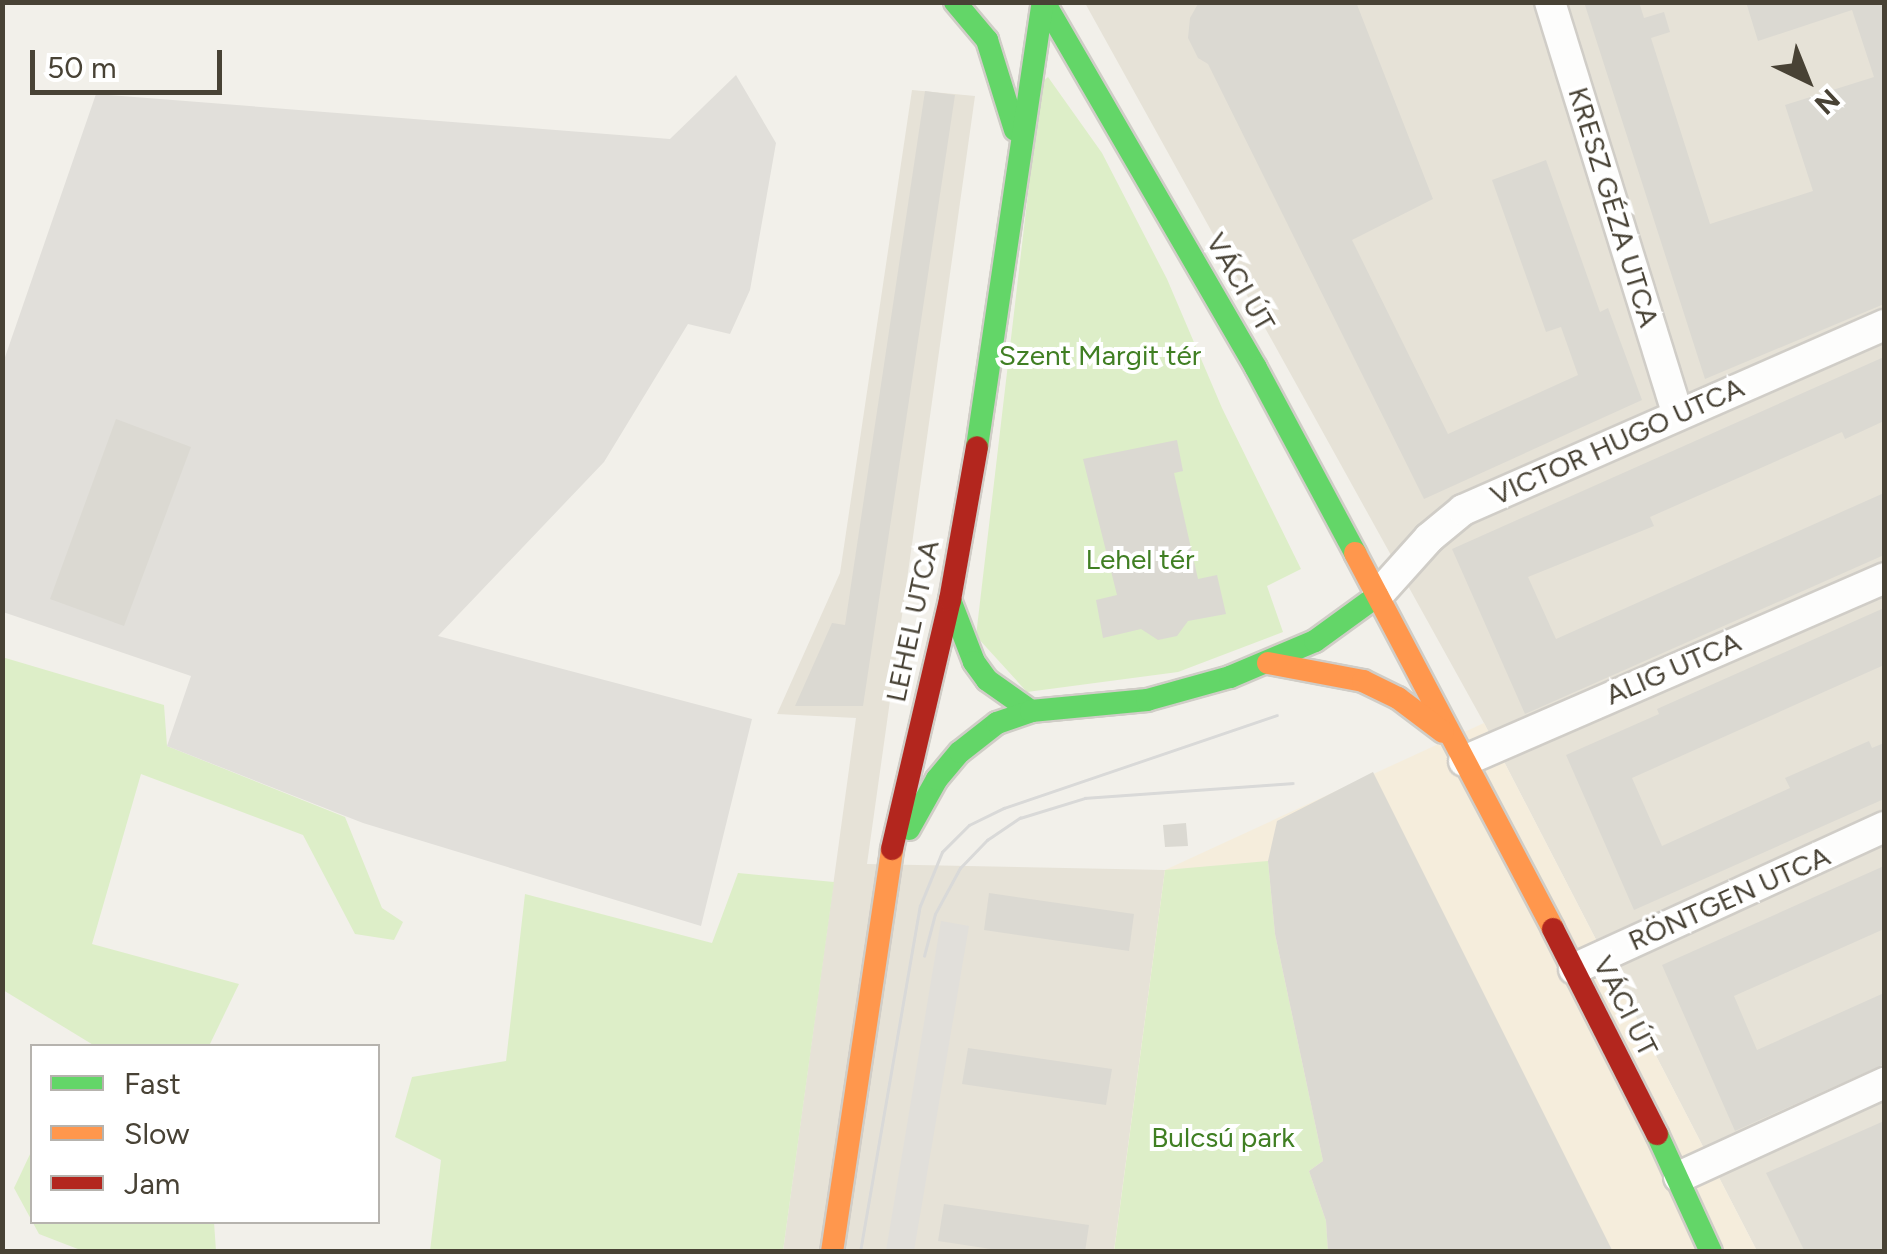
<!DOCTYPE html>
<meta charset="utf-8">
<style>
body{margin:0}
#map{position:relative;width:1887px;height:1254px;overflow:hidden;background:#f2f0ea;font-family:Figtree,sans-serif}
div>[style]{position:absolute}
.residential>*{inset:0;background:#e6e2d7}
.commercial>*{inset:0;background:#f5eddc}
.green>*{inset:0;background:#ddeec8}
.parking>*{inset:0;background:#e1dfda}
.building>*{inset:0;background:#dbd9d2}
.roads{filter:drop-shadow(2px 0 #d0cdc7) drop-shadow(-2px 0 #d0cdc7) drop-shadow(0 2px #d0cdc7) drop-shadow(0 -2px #d0cdc7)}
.street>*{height:30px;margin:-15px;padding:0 15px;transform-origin:15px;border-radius:15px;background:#fdfdfc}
.fast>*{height:22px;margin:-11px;padding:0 11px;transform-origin:11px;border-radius:11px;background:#63d668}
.slow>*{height:22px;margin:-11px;padding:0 11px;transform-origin:11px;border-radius:11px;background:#ff974d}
.jam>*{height:22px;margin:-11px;padding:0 11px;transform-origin:11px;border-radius:11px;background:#b3261e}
.tram>*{height:2.5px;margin:-1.25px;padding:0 1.25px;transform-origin:1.25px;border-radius:1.25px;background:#d9d9d8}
span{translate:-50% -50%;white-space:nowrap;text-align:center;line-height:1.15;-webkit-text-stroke:8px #fff;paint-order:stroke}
.street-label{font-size:28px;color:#484235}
.park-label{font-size:28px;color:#407f23}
.frame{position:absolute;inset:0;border:5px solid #484235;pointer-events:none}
.legend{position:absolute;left:30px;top:1044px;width:350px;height:180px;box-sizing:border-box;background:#fff;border:2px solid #b6b3ae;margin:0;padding:12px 18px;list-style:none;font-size:30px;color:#484235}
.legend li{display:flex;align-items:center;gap:20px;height:50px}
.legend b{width:50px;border:2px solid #b6b3ae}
.north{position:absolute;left:1757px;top:30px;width:100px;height:100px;-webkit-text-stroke:8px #fff;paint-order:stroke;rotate:137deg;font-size:28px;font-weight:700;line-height:40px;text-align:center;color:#484235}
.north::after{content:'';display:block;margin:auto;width:35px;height:45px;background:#484235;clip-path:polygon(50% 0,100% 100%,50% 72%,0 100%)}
.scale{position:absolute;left:30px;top:50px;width:192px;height:45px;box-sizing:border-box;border:5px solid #484235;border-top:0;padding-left:12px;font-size:30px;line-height:35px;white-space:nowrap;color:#484235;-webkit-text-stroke:8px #fff;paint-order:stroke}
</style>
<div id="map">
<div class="residential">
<div style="clip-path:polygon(1085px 3px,1884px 3px,1884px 1251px,1757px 1251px,1484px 723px)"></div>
<div style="clip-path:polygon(912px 90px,975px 96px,867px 864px,1165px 870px,1114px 1251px,783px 1251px,856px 718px,777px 714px,840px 573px)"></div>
</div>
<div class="commercial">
<div style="clip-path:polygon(1484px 723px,1757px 1251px,1114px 1252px,1165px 870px)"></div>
</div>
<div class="green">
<div style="clip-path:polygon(1048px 77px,1102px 153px,1167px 279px,1222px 408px,1301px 569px,1267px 586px,1283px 632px,1178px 672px,1027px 692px,976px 636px,1041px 83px)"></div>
<div style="clip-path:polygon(2px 657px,164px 705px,167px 746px,345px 817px,382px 908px,403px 922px,394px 940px,355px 934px,303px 835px,141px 774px,92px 944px,239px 984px,209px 1046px,95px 1046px,3px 990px)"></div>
<div style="clip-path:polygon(1268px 861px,1275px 934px,1323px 1161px,1309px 1171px,1326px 1221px,1328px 1251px,1114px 1252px,1165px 870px)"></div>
<div style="clip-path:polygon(738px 873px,834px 882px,783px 1251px,430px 1251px,441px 1160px,395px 1137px,412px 1077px,506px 1061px,525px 894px,712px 943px)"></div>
<div style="clip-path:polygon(32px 1150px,32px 1222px,214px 1222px,216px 1251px,83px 1251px,39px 1234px,14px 1188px)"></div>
</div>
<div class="parking">
<div style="clip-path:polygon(736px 75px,776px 143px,750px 290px,730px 334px,688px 324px,604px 462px,438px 636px,752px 719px,701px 926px,363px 823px,167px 746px,191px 676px,3px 612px,3px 363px,96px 94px,670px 139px)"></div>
<div style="clip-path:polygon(941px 921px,969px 926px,914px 1251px,886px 1251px)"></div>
</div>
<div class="building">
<div style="clip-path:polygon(1199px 2px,1356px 2px,1433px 199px,1352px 240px,1448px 434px,1578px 375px,1561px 327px,1546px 332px,1492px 180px,1546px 160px,1600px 312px,1608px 308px,1642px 400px,1424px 499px,1208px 64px,1198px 58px,1188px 38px,1190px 18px)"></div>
<div style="clip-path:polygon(1584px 2px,1639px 2px,1644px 18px,1664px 12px,1670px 32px,1651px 38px,1710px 224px,1813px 191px,1785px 105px,1874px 77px,1852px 10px,1758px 41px,1746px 2px,1884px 2px,1884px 304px,1705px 379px)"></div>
<div style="clip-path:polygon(925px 91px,955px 95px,863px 706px,795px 706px,832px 623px,845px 625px)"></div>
<div style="clip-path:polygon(1884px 357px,1884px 421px,1845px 439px,1842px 432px,1650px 517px,1654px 526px,1528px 577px,1556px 639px,1884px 493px,1884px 555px,1525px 714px,1452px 549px)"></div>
<div style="clip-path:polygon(116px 419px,191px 447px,124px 626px,50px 599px)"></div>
<div style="clip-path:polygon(1177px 440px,1183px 471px,1174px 473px,1198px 579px,1217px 575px,1226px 614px,1188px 621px,1177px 636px,1158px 640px,1141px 629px,1103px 638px,1096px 600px,1117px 595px,1083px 459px)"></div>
<div style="clip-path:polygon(1884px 608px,1884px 665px,1632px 778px,1662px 846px,1790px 788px,1785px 778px,1869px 741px,1872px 748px,1884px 743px,1884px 799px,1634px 910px,1566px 755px,1659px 714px,1657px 709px)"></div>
<div style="clip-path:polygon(1373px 772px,1613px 1252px,1328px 1252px,1326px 1221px,1309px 1171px,1323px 1161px,1275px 934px,1268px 861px,1277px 821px)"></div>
<div style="clip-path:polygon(1186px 823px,1188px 846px,1165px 847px,1163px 825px)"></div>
<div style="clip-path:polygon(1884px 866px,1884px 929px,1734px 996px,1757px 1050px,1884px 993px,1884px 1064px,1735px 1131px,1662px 965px)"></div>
<div style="clip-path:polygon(989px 893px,1134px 914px,1129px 951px,984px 930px)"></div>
<div style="clip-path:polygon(968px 1048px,1112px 1069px,1106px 1105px,962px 1084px)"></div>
<div style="clip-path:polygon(1884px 1121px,1884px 1252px,1805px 1252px,1766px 1173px)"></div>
<div style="clip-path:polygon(944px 1204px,1089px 1225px,1085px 1252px,1011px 1252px,938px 1241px)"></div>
</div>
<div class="roads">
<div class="street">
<div style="left:1550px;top:2px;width:429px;rotate:72.8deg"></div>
<div style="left:1377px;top:596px;width:78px;rotate:-48.1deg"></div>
<div style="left:1429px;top:538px;width:44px;rotate:-39.5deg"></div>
<div style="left:1463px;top:510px;width:460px;rotate:-23.7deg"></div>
<div style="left:1464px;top:761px;width:458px;rotate:-23.5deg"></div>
<div style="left:1574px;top:969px;width:341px;rotate:-24.6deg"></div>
<div style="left:1679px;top:1177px;width:226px;rotate:-24.6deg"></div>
</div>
<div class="fast">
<div style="left:955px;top:2px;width:50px;rotate:49.9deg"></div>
<div style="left:987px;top:40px;width:94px;rotate:72.7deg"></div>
<div style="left:1044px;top:2px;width:423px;rotate:59.9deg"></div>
<div style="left:1256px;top:368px;width:210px;rotate:61.8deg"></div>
<div style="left:977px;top:447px;width:450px;rotate:-81.6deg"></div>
<div style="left:950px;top:600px;width:66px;rotate:68.8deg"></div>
<div style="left:974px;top:662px;width:22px;rotate:54deg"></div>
<div style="left:987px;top:680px;width:54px;rotate:35.2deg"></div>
<div style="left:909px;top:829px;width:57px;rotate:-60.8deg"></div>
<div style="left:937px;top:779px;width:35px;rotate:-50deg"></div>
<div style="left:960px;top:752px;width:47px;rotate:-38.1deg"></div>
<div style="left:997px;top:723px;width:36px;rotate:-19deg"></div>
<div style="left:1031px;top:711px;width:117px;rotate:-5.4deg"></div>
<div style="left:1147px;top:700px;width:86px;rotate:-15.5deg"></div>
<div style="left:1230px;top:677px;width:92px;rotate:-23deg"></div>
<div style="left:1315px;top:641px;width:77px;rotate:-36deg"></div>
<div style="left:1657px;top:1134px;width:130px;rotate:65.4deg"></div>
</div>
<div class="slow">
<div style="left:1355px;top:553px;width:425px;rotate:62.2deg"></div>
<div style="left:1268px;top:663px;width:97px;rotate:10.7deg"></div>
<div style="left:1363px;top:681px;width:39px;rotate:26deg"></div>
<div style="left:1398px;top:698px;width:56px;rotate:37.1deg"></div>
<div style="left:832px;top:1252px;width:407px;rotate:-81.5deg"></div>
</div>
<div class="jam">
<div style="left:892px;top:849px;width:256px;rotate:-76.9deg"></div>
<div style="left:950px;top:600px;width:155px;rotate:-80deg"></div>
<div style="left:1553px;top:929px;width:230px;rotate:63.1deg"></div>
</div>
</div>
<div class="tram">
<div style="left:924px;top:956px;width:43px;rotate:-75.3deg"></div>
<div style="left:935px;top:914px;width:52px;rotate:-61.5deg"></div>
<div style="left:960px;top:868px;width:39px;rotate:-46deg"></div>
<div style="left:987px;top:840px;width:40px;rotate:-34deg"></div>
<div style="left:1020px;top:818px;width:68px;rotate:-17.1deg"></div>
<div style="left:1085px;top:798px;width:208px;rotate:-4.1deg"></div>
<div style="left:860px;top:1252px;width:351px;rotate:-80.2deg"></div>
<div style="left:920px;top:906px;width:58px;rotate:-67.8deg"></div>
<div style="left:942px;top:852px;width:38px;rotate:-45deg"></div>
<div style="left:969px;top:825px;width:39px;rotate:-26deg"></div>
<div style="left:1004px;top:808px;width:288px;rotate:-18.8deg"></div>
</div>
<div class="street-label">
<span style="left:1614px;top:207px;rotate:73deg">KRESZ GÉZA UTCA</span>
<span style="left:1241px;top:282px;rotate:60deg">VÁCI ÚT</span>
<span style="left:1617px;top:441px;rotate:-24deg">VICTOR HUGO UTCA</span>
<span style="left:912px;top:621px;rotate:-78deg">LEHEL UTCA</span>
<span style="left:1673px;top:668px;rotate:-23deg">ALIG UTCA</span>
<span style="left:1729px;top:898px;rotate:-24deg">RÖNTGEN UTCA</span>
<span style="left:1626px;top:1006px;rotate:63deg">VÁCI ÚT</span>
</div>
<div class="park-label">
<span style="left:1100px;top:355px">Szent Margit tér</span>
<span style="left:1140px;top:559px">Lehel tér</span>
<span style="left:1223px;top:1137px">Bulcsú park</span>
</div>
<div class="frame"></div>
<ul class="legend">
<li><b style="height:12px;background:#63d668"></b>Fast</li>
<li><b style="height:12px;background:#ff974d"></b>Slow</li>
<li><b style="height:12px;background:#b3261e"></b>Jam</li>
</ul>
<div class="north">N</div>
<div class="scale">50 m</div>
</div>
